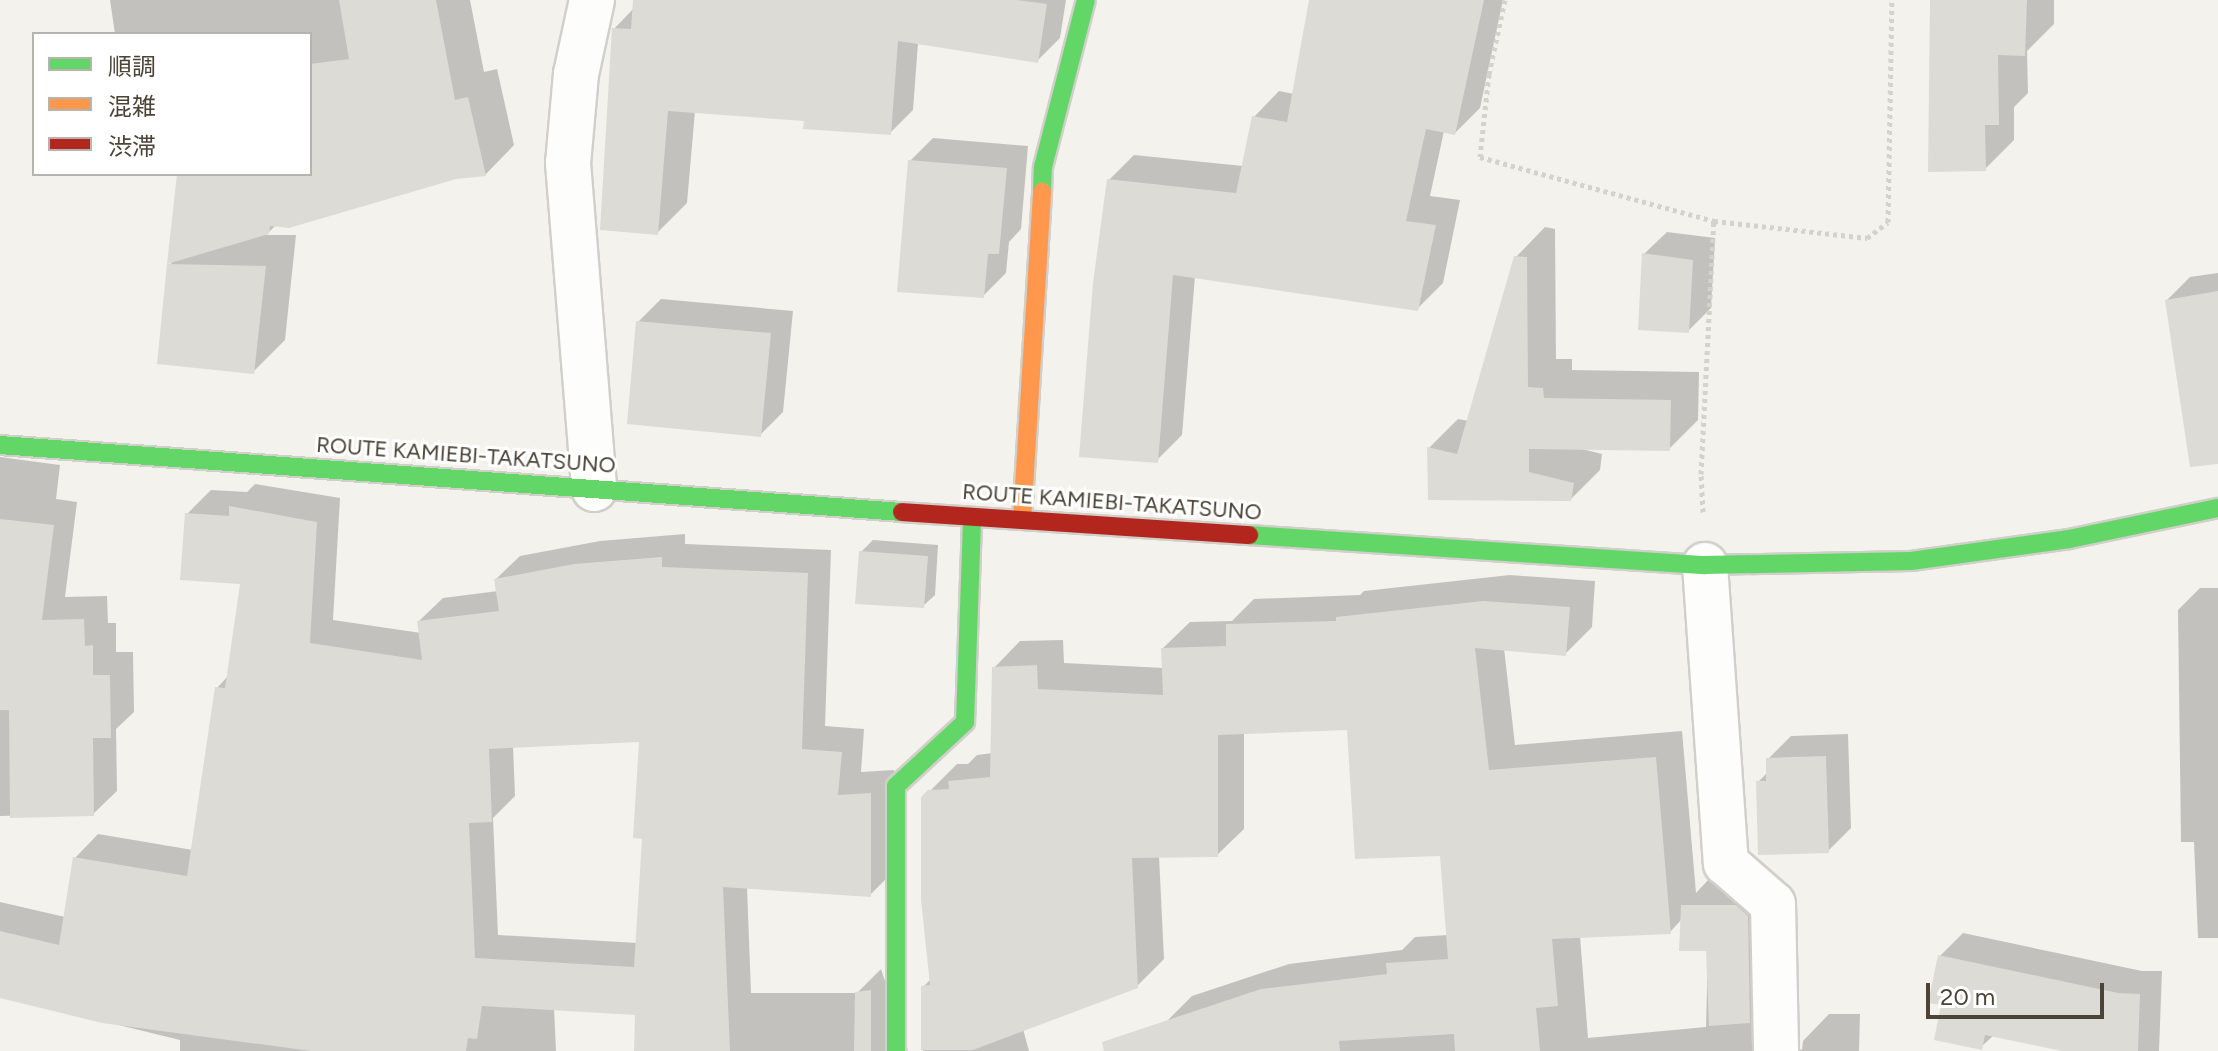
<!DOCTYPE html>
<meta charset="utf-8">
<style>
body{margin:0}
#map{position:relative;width:2218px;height:1051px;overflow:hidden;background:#f3f2ed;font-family:Figtree,"Noto Sans JP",sans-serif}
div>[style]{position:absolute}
.shadow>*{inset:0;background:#0003}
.building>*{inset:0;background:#dddbd5}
.path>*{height:5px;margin-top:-2.5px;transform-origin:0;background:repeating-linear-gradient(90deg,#d3d2cb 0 4px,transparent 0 8px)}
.roads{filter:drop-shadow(2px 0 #d1cfca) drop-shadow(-2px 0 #d1cfca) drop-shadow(0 2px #d1cfca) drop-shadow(0 -2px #d1cfca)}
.street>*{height:44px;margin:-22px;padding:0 22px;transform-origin:22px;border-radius:22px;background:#fdfdfc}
.fast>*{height:18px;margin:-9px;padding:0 9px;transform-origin:9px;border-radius:9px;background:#63d668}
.slow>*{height:18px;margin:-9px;padding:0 9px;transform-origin:9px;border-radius:9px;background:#ff974d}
.jam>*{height:18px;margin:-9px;padding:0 9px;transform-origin:9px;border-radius:9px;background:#b3261e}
span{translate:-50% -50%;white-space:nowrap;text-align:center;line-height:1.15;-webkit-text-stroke:6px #fff;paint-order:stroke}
.street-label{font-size:22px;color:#4b4437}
.legend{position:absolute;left:32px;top:32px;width:280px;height:144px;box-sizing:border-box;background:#fff;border:2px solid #b7b4af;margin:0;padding:10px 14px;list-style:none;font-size:24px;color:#4b4437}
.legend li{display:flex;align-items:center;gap:16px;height:40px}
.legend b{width:40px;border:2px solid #b7b4af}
.scale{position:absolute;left:1926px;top:983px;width:178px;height:36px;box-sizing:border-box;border:4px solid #4b4437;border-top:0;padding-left:10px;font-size:24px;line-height:28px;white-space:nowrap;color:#4b4437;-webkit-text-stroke:6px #fff;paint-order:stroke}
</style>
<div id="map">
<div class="shadow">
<div style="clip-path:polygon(110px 0,470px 0,484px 72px,497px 69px,514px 145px,485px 175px,456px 177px,276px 225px,266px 235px,296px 235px,285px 340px,253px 372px,169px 265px,175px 260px,179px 174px,310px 174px,310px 34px,115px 34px)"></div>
<div style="clip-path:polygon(635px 0,756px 0,695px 111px,687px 203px,657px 233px,614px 29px,634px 8px)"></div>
<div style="clip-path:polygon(820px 0,1066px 0,1060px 38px,1037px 61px,918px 43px,913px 110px,890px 133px)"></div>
<div style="clip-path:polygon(1311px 0,1503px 0,1480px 108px,1455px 133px,1444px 131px,1430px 196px,1460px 200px,1443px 283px,1418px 308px,1195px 276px,1182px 435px,1157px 460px,1109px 180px,1134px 155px,1243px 166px,1254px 117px,1279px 91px,1294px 94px)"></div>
<div style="clip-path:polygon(1932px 0,2054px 0,2054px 24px,2027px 51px,2028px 93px,2014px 107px,2014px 140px,1985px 169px,1930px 170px)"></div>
<div style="clip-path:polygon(933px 138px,1028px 146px,1021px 229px,1009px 242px,1006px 273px,983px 296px,910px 161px)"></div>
<div style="clip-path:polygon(1545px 227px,1555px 229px,1556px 359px,1572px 359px,1572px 370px,1699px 372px,1698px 420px,1669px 449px,1582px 449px,1602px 454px,1600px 470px,1571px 499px,1429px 448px,1458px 419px,1469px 421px,1516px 257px)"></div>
<div style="clip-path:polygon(1667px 232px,1715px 238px,1711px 308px,1688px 331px,1644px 254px)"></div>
<div style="clip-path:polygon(2218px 273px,2218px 420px,2167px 300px,2190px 277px)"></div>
<div style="clip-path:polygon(661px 299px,793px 311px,783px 412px,760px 435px,638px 322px)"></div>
<div style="clip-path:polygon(0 457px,60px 465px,56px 499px,77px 502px,65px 597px,107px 596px,108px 623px,116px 623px,116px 652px,133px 652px,134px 712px,116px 729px,117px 791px,93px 814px,0 816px)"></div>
<div style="clip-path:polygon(evenodd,255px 484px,340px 498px,333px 620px,421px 633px,419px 621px,443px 598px,498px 591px,496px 579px,520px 556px,600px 541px,685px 534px,685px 544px,831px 550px,825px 726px,864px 729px,861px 772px,894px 770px,894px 871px,870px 895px,747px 887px,751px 993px,857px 993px,881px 969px,908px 1051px,636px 1051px,637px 1013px,554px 1008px,556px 1051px,180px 1051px,180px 1040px,0 996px,0 902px,65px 917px,75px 858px,98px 834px,193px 850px,217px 688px,229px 675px,243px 582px,187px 514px,211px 490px,247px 492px,255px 484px,641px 740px,644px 837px,638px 943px,498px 935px,493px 818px,515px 796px,513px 746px,641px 740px)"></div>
<div style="clip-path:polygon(873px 540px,938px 545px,935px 595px,923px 606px,861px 552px)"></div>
<div style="clip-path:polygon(evenodd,1510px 575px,1595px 581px,1592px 627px,1565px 654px,1504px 648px,1515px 745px,1682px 731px,1696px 893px,1709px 879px,1763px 879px,1790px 1046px,1802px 1050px,1803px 1041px,1829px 1014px,1860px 1014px,1859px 1051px,1170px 1051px,1166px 1022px,1192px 996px,1289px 964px,1402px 950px,1415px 937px,1448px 935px,1442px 854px,1349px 728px,1244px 732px,1244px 829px,1217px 855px,1159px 856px,1164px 959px,1137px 986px,1023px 1029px,1029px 1051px,923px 1051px,923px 987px,931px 979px,923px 798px,957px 764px,968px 764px,977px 755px,993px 753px,994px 668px,1020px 641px,1063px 640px,1064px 663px,1164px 668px,1163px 648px,1190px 622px,1232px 621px,1254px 599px,1360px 595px,1364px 591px,1510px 575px,1682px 919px,1708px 949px,1706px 1027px,1588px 1038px,1580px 936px,1670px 932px,1682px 919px)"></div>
<div style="clip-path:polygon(2200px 588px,2218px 588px,2218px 938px,2198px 938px,2194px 842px,2181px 842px,2178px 610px)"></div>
<div style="clip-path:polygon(1848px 734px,1851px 828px,1828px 851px,1758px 782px,1768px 772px,1768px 759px,1791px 736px)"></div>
<div style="clip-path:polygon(1963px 933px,2142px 971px,2162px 971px,2159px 1051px,2072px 1051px,1994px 1035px,1981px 1047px,1943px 1004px,1940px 956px)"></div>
</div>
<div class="building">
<div style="clip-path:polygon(339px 0,436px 0,455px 100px,468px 97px,486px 176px,456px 179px,289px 228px,270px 226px,269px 234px,167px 264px,177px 174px,310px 174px,310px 64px,349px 59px)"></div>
<div style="clip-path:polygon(633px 0,1017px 0,1047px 4px,1038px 63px,898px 41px,891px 135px,803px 129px,804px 121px,668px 111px,658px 235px,600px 230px,612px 28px,631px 29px)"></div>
<div style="clip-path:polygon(1309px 0,1484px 0,1455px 135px,1426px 129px,1406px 221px,1436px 225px,1418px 311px,1173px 275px,1158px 463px,1079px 457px,1093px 283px,1107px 179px,1236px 193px,1252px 116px,1287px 122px)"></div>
<div style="clip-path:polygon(1930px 0,2027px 0,2025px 56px,1998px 55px,1999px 125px,1985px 125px,1986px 171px,1928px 172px)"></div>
<div style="clip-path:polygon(908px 160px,1007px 168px,999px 254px,988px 254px,984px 298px,897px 292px)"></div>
<div style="clip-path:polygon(1642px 253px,1693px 260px,1689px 333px,1638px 330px)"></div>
<div style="clip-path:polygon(1514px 256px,1527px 257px,1528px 387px,1543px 388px,1544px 398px,1671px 400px,1670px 451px,1529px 449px,1529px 472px,1574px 483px,1571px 501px,1428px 500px,1427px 447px,1457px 454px)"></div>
<div style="clip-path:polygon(167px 264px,266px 266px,254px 374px,157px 364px)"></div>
<div style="clip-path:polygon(2218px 291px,2218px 464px,2190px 467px,2165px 300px)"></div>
<div style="clip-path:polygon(636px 321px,771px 333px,761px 437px,627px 424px)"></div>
<div style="clip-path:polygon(evenodd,229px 506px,317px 522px,310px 643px,422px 660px,417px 621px,499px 611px,494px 579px,574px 564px,662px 557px,662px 567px,808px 573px,802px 749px,842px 752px,838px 795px,871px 793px,871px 897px,723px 887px,730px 1051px,634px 1051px,635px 1015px,482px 1006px,477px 1039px,468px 1038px,466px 1051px,311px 1051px,102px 1023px,0 998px,0 931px,59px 945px,73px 857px,187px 876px,215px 687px,225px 688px,240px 584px,180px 580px,185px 513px,229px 516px,229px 506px,639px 742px,633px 838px,642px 839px,634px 967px,475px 958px,469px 823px,492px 822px,489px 749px,639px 742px)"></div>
<div style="clip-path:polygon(0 519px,54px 525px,42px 620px,84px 619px,85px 646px,93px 645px,93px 675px,110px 675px,111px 738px,93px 738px,94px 816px,10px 818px,9px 710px,0 710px)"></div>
<div style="clip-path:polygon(859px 551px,928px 556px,924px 608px,855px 604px)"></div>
<div style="clip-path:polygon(1483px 601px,1570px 607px,1566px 656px,1475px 648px,1489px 770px,1656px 757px,1671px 934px,1552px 939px,1558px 1006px,1536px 1008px,1540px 1051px,1455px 1051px,1454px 1034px,1339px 1041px,1340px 1051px,1104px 1051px,1102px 1042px,1261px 989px,1387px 974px,1386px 963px,1448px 959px,1440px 856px,1355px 859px,1347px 730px,1218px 735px,1218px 857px,1132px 858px,1138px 988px,973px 1050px,921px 1050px,921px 986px,930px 985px,921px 900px,921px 797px,928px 790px,949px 789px,948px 781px,990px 777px,992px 667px,1037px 665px,1038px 689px,1163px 695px,1161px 648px,1226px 646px,1226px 624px,1336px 621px,1336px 617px)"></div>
<div style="clip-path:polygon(1826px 756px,1829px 853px,1758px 855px,1756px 781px,1766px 781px,1766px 758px)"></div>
<div style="clip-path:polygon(1681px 905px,1736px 905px,1748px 916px,1750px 1023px,1709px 1026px,1706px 951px,1679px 951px)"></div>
<div style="clip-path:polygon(1938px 955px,2118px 993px,2140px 994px,2138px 1051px,2062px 1051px,1985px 1035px,1982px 1050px,1934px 1040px,1941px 1005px,1928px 1003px)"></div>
<div style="clip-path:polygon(871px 990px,871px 1051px,854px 1051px,855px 992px)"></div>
</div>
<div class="path">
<div style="left:1505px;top:0;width:76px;rotate:102.2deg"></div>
<div style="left:1489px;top:74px;width:83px;rotate:96.2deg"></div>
<div style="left:1480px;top:157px;width:243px;rotate:15.3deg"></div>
<div style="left:1714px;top:221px;width:154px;rotate:6.3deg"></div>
<div style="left:1867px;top:238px;width:26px;rotate:-37deg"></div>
<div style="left:1888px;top:222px;width:222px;rotate:-89deg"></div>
<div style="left:1703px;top:512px;width:38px;rotate:-93deg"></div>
<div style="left:1701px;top:474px;width:253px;rotate:-87.1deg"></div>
</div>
<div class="roads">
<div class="street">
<div style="left:592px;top:0;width:76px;rotate:102.2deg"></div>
<div style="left:576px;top:74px;width:89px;rotate:95.1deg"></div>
<div style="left:568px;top:163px;width:327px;rotate:85.4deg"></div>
<div style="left:1705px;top:565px;width:299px;rotate:86deg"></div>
<div style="left:1726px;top:863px;width:62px;rotate:41.1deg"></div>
<div style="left:1773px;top:904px;width:147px;rotate:88.8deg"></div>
</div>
<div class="fast">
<div style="left:1042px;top:192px;width:25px;rotate:-88deg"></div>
<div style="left:1043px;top:167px;width:172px;rotate:-75.6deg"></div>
<div style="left:0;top:445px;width:904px;rotate:4.25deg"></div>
<div style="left:1249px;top:535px;width:457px;rotate:3.8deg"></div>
<div style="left:1705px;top:565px;width:206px;rotate:-1.1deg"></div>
<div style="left:1911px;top:561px;width:160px;rotate:-7.9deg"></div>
<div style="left:2069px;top:539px;width:152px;rotate:-11.8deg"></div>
<div style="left:896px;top:1051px;width:265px;rotate:-90deg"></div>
<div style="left:896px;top:786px;width:94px;rotate:-42.8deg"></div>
<div style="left:965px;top:722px;width:205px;rotate:-88deg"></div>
</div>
<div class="slow">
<div style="left:1022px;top:520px;width:329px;rotate:-86.5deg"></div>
</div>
<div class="jam">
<div style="left:902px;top:512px;width:348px;rotate:3.8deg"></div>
</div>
</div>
<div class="street-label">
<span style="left:466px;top:455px;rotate:4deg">ROUTE KAMIEBI-TAKATSUNO</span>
<span style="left:1112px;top:502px;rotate:4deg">ROUTE KAMIEBI-TAKATSUNO</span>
</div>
<ul class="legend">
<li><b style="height:10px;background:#63d668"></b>順調</li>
<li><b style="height:10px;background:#ff974d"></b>混雑</li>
<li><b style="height:10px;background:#b3261e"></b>渋滞</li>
</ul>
<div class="scale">20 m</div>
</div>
